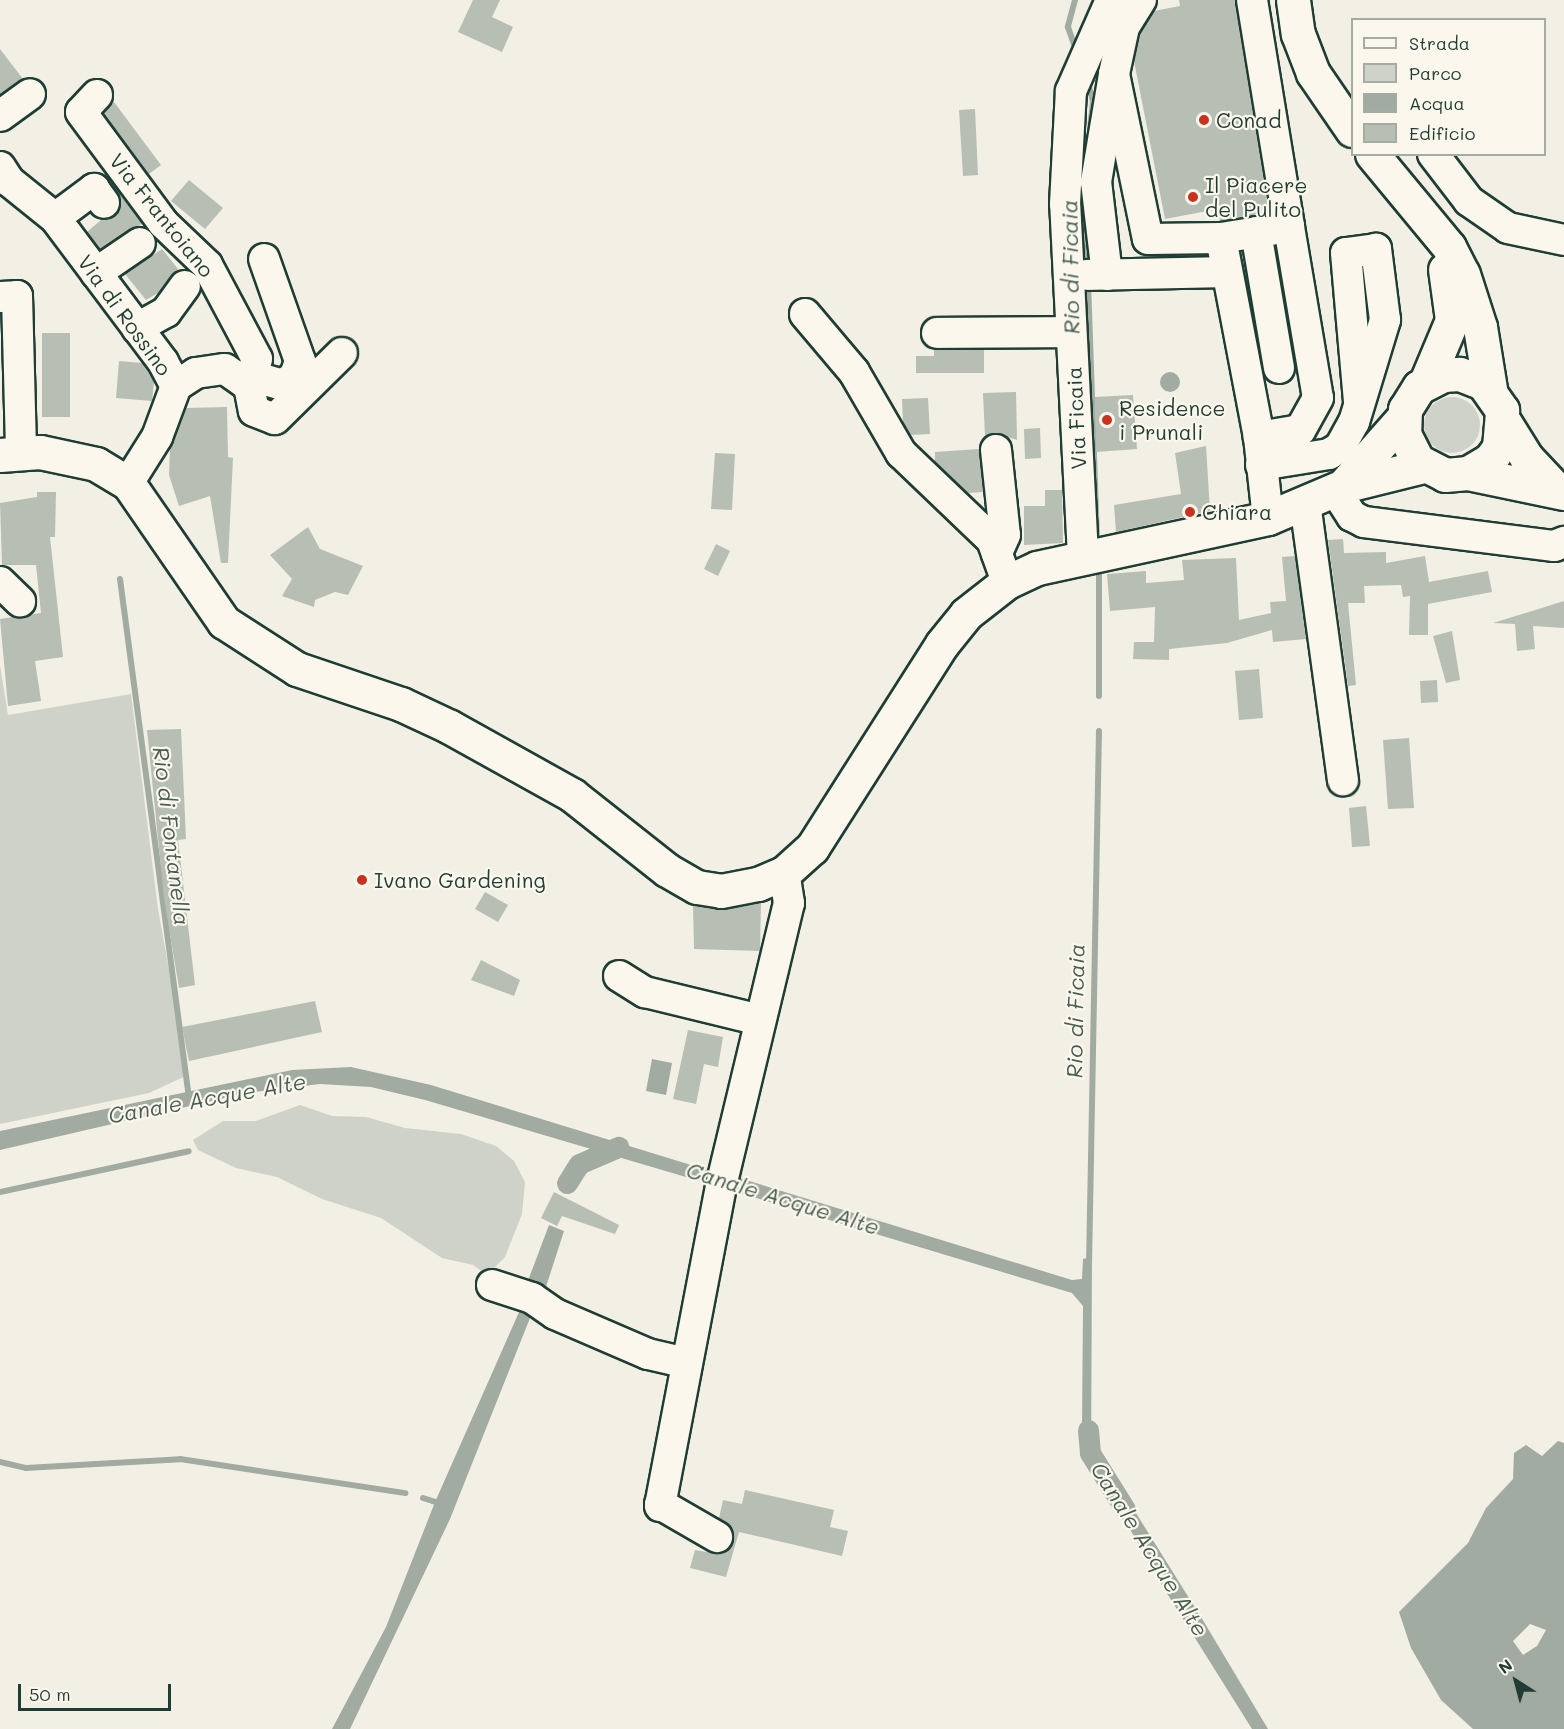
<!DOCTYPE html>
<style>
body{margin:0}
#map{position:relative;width:1564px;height:1729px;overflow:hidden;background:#f2f0e5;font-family:Mali,sans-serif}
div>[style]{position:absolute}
.green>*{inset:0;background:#cfd2c8}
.round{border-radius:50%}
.water>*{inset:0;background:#a2aba1}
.stream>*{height:6px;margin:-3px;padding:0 3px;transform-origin:3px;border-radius:3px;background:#a2aba1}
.canal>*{height:21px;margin:-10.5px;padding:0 10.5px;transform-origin:10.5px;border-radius:10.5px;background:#a2aba1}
.building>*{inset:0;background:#b7beb3}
.roads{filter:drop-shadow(2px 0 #1f3d34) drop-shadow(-2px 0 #1f3d34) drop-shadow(0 2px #1f3d34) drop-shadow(0 -2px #1f3d34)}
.minor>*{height:30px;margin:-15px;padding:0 15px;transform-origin:15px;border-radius:15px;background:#fbf7ec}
.major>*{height:33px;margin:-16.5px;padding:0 16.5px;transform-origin:16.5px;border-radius:16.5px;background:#fbf7ec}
.highway>*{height:33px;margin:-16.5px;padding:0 16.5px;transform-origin:16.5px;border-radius:16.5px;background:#fbf7ec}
.dots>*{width:16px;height:16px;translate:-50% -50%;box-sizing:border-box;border:3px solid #fbf7ec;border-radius:50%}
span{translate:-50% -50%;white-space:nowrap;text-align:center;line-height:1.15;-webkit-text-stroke:4.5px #fbf7ec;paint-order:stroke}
.poi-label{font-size:21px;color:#1f3d34}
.left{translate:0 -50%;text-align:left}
.street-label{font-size:21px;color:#1f3d34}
.water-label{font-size:22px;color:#465e55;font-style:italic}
.legend{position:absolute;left:1351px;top:18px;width:195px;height:138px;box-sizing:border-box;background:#fbf7ec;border:2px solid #a3ada2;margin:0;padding:8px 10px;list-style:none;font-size:18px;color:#1f3d34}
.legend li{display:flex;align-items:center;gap:12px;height:30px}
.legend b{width:30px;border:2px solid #a3ada2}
.north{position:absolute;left:1486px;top:1651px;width:60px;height:60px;-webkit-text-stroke:4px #fbf7ec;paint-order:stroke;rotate:324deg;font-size:16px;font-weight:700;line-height:24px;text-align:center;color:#1f3d34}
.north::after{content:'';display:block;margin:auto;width:21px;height:27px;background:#1f3d34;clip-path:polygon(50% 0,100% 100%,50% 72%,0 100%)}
.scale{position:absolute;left:18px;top:1684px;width:153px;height:27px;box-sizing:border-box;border:3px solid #1f3d34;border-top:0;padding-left:8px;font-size:18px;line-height:21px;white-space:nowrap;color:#1f3d34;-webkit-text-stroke:4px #fbf7ec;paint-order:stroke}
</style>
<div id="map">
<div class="green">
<div class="round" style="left:1424px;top:397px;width:56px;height:56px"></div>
<div style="clip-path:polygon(0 665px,8px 715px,131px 694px,158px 909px,188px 1075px,149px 1093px,0 1124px)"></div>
<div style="clip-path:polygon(300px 1105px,332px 1116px,366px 1117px,405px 1128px,461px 1134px,496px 1146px,514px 1161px,525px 1182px,522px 1214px,505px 1257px,487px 1275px,473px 1265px,442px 1258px,381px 1218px,322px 1199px,277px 1177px,236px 1168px,198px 1150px,193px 1140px,223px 1121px,256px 1121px)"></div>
</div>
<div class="water">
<div class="round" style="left:1160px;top:372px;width:20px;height:20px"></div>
<div style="clip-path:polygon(652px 1059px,672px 1063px,666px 1095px,646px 1091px)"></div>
<div style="clip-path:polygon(351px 1067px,431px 1085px,717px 1173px,713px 1185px,425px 1100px,371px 1087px,320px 1084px,246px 1093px,0 1150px,0 1131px,292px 1070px)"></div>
<div style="clip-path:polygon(733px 1176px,1072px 1280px,1082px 1279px,1083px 1259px,1092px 1257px,1091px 1468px,1082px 1427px,1083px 1306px,1072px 1293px,730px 1190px)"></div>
<div style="clip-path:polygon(549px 1225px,564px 1231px,543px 1296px,526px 1286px)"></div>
<div style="clip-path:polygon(523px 1303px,534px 1308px,450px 1519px,350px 1729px,332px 1729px,386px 1627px,435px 1502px)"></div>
<div style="clip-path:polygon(evenodd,1558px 1441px,1564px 1443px,1564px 1729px,1473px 1729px,1441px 1700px,1411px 1648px,1399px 1612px,1468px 1543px,1486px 1508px,1513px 1479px,1514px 1453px,1526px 1445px,1542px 1456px,1558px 1441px,1530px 1624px,1546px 1630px,1537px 1646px,1523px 1655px,1513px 1641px,1530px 1624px)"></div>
<div style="clip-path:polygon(1111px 1473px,1204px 1622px,1268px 1729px,1252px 1729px,1163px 1587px,1108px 1491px)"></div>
</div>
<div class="stream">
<div style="left:1075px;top:0;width:28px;rotate:105deg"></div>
<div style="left:1068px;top:27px;width:28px;rotate:71deg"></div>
<div style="left:1087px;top:80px;width:22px;rotate:74deg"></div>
<div style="left:1093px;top:101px;width:27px;rotate:96deg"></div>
<div style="left:1086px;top:219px;width:47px;rotate:88.8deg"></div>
<div style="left:1088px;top:282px;width:256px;rotate:88deg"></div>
<div style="left:120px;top:579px;width:524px;rotate:82.43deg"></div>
<div style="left:1099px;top:696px;width:127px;rotate:-90deg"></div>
<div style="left:0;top:1192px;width:193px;rotate:-12.2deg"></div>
<div style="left:1089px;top:1265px;width:534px;rotate:-88.93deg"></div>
<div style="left:0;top:1462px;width:27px;rotate:13deg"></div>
<div style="left:26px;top:1468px;width:154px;rotate:-3.3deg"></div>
<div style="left:180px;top:1459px;width:228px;rotate:8.6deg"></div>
<div style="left:423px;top:1498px;width:13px;rotate:18deg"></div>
</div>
<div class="canal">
<div style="left:567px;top:1183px;width:22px;rotate:-58deg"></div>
<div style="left:579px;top:1164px;width:43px;rotate:-23.6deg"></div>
<div style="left:1088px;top:1430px;width:23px;rotate:85deg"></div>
<div style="left:1090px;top:1453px;width:66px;rotate:58deg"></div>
</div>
<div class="building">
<div style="clip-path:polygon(473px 0,500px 0,492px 17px,513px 27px,502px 52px,458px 32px)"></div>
<div style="clip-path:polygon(1179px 0,1235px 0,1269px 213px,1220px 221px,1218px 209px,1165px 219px,1134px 61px,1140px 34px,1154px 11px,1180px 6px)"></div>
<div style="clip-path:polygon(0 49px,23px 79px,0 95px)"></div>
<div style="clip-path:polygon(114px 102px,161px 165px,149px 174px,103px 113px)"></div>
<div style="clip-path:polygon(975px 109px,978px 175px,963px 176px,959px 110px)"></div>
<div style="clip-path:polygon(106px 175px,142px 224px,100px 249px,87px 232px,101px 220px,114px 217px,121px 202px)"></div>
<div style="clip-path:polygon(189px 180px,223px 208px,205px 229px,171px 201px)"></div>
<div style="clip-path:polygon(162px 249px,178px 269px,158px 293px,146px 300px,125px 274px)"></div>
<div style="clip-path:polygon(42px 333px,70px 333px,70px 417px,42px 417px)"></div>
<div style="clip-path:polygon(934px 350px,984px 350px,984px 373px,916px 373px,916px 356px,934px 356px)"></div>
<div style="clip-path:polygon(119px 361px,142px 363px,154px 381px,152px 401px,116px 398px)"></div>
<div style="clip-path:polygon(1016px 392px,1017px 440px,995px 433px,985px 437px,983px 393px)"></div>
<div style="clip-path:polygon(1133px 395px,1137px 449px,1096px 452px,1095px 397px)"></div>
<div style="clip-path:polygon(928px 398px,930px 434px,910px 435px,903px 423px,902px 399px)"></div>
<div style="clip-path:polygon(227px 407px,228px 457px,233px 458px,228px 563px,221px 563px,210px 496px,179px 506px,169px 475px,170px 448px,186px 408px)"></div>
<div style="clip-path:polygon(1040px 428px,1041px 458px,1025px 459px,1024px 429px)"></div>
<div style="clip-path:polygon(1206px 446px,1210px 511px,1116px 532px,1114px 505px,1181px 494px,1175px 453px)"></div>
<div style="clip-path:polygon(979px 449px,983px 492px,968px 493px,935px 462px,935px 452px)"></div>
<div style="clip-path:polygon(715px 453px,735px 454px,732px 510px,711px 509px)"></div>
<div style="clip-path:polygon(1045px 490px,1062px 490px,1063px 543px,1024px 545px,1024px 506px,1045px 506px)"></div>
<div style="clip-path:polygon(37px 492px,56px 492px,55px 537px,50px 537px,63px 657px,35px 661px,41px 701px,8px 706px,0 619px,41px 613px,36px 565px,2px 565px,0 503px,37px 497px)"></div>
<div style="clip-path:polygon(308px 527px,320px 549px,363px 566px,348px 595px,335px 592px,315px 600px,314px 607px,282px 596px,292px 579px,270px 555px)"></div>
<div style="clip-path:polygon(1343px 539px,1344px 553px,1386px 552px,1386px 563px,1425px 556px,1429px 582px,1488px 571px,1492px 592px,1428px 604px,1428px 635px,1409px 635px,1410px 596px,1403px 597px,1401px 585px,1364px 586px,1365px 603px,1348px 603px,1356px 685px,1348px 686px,1328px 540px)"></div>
<div style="clip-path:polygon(716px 544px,730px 551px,718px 576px,704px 569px)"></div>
<div style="clip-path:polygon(1295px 556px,1306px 639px,1273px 642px,1272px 630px,1227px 643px,1169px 649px,1169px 660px,1133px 659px,1134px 642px,1154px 642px,1155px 607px,1110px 611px,1107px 574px,1146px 571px,1146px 583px,1184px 580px,1182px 560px,1236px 558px,1239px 620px,1271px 613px,1270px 602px,1286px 601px,1282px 557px)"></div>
<div style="clip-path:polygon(1564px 601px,1564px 628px,1533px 626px,1535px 649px,1517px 651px,1515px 624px,1493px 623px)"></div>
<div style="clip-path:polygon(1452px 631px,1460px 680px,1446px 683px,1433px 636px)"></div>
<div style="clip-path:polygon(1259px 669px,1263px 718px,1239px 720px,1235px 671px)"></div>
<div style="clip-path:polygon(1437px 680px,1438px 702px,1421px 703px,1420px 681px)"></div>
<div style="clip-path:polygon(181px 729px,186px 839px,178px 840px,195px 985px,179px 988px,164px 898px,147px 730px)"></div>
<div style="clip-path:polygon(1409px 738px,1414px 808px,1388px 809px,1383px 740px)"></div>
<div style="clip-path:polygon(1366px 806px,1370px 846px,1352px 847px,1349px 808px)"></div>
<div style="clip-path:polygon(485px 892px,508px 905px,498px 922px,475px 909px)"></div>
<div style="clip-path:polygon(761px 903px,760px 951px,694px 949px,693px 905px,724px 909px)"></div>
<div style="clip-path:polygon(481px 960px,520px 980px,514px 996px,471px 980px)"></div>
<div style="clip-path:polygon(315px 1001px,322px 1032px,189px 1061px,182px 1027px)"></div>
<div style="clip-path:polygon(688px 1030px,723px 1037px,718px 1067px,704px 1064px,696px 1104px,673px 1099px)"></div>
<div style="clip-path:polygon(554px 1192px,619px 1225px,615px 1234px,562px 1216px,557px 1226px,541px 1218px)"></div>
<div style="clip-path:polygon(745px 1490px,834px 1510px,830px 1527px,848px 1531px,842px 1556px,739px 1532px,726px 1577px,690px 1568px,695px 1550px,718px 1554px,732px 1546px,732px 1529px,719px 1518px,723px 1500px,742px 1504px)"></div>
</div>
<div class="roads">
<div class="minor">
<div style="left:1252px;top:0;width:230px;rotate:80.7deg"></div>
<div style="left:1114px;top:74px;width:48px;rotate:-78deg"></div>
<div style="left:1124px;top:27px;width:32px;rotate:-58deg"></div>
<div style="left:97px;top:95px;width:23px;rotate:133deg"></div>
<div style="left:81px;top:112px;width:138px;rotate:53.5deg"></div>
<div style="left:163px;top:223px;width:61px;rotate:43.7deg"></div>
<div style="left:207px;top:265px;width:106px;rotate:62deg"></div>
<div style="left:257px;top:359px;width:28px;rotate:107deg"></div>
<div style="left:0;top:116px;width:37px;rotate:-36deg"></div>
<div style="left:1433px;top:154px;width:59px;rotate:52.5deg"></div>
<div style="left:1469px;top:201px;width:47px;rotate:34.7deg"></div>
<div style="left:1508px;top:228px;width:57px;rotate:12.1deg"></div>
<div style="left:0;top:167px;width:17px;rotate:57deg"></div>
<div style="left:9px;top:181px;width:59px;rotate:38.8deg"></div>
<div style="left:55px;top:218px;width:180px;rotate:53.1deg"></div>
<div style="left:163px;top:362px;width:27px;rotate:62deg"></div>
<div style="left:176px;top:386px;width:54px;rotate:110.4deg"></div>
<div style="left:157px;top:437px;width:54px;rotate:122.2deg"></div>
<div style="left:55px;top:218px;width:49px;rotate:-36.6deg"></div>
<div style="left:94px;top:189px;width:17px;rotate:54deg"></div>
<div style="left:1256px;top:232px;width:138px;rotate:80.4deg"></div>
<div style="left:1221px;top:238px;width:203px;rotate:79.2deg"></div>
<div style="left:96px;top:273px;width:53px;rotate:-34.3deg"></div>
<div style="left:1087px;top:275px;width:140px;rotate:-1.2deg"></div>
<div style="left:1107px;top:275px;width:94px;rotate:-96.7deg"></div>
<div style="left:1096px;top:182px;width:109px;rotate:-80.5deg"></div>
<div style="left:1114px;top:74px;width:168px;rotate:78.4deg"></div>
<div style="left:1148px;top:239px;width:73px;rotate:-0.8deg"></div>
<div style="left:1221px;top:238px;width:69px;rotate:-9.2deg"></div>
<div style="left:1289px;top:227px;width:173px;rotate:80.4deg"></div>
<div style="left:1318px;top:398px;width:37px;rotate:119deg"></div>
<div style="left:1300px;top:430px;width:42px;rotate:170.3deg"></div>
<div style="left:1259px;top:437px;width:81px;rotate:83.7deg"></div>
<div style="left:0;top:297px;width:17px;rotate:-3deg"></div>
<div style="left:17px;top:296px;width:157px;rotate:88.5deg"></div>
<div style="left:805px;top:314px;width:76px;rotate:49.8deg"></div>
<div style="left:854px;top:372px;width:94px;rotate:59.9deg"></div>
<div style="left:901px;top:453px;width:126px;rotate:43.7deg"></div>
<div style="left:992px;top:540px;width:45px;rotate:70.3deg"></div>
<div style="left:137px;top:328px;width:33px;rotate:-29deg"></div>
<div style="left:166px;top:312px;width:32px;rotate:-54deg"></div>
<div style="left:937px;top:333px;width:134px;rotate:-0.4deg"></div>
<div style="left:255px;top:377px;width:29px;rotate:16deg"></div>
<div style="left:283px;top:385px;width:15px;rotate:-37deg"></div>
<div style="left:295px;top:376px;width:16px;rotate:-72deg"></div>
<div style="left:300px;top:361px;width:108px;rotate:-109.4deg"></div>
<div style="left:176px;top:386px;width:24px;rotate:-33deg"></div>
<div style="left:196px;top:373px;width:29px;rotate:-8deg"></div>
<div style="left:225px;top:369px;width:29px;rotate:35deg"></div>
<div style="left:249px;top:386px;width:25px;rotate:79deg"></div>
<div style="left:254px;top:411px;width:22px;rotate:21deg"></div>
<div style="left:275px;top:419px;width:94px;rotate:-44.6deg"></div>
<div style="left:996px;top:450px;width:85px;rotate:84deg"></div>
<div style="left:1005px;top:535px;width:20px;rotate:114deg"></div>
<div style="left:1261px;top:465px;width:69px;rotate:-9.2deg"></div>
<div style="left:1329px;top:454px;width:13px;rotate:-32deg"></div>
<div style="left:1340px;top:447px;width:29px;rotate:-61deg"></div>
<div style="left:1354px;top:422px;width:107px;rotate:-73.1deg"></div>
<div style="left:1385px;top:320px;width:72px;rotate:-97.2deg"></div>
<div style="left:1376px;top:249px;width:30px;rotate:172deg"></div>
<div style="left:1346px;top:253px;width:151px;rotate:85deg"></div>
<div style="left:1335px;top:490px;width:31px;rotate:57deg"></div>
<div style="left:1352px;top:516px;width:13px;rotate:27deg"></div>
<div style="left:1364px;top:522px;width:192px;rotate:7.2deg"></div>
<div style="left:1554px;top:546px;width:11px;rotate:-22deg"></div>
<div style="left:1305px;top:503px;width:280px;rotate:82.2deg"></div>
<div style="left:1083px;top:556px;width:352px;rotate:-92.9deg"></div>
<div style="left:1065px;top:204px;width:113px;rotate:-87deg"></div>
<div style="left:1071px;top:91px;width:99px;rotate:-66.3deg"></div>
<div style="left:0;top:582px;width:28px;rotate:44deg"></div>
<div style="left:619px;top:976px;width:31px;rotate:32deg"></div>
<div style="left:645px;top:992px;width:118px;rotate:13.7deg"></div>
<div style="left:492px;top:1285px;width:42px;rotate:18deg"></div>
<div style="left:532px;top:1298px;width:28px;rotate:35deg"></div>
<div style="left:555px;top:1314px;width:101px;rotate:23.3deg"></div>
<div style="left:648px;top:1354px;width:40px;rotate:13deg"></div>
<div style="left:660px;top:1504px;width:66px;rotate:30.1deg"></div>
<div style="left:660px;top:1506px;width:326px;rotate:-79.2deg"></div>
<div style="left:721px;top:1186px;width:291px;rotate:-76.5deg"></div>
<div style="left:789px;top:903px;width:30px;rotate:-99deg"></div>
</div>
<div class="major">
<div style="left:1505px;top:423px;width:40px;rotate:58deg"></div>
<div style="left:1526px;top:457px;width:45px;rotate:46.8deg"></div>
<div style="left:0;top:455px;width:40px;rotate:-4.3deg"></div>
<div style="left:40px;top:452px;width:57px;rotate:12.1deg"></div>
<div style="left:96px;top:464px;width:37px;rotate:31deg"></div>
<div style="left:128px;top:483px;width:169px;rotate:55.4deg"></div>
<div style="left:224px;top:622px;width:87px;rotate:32.8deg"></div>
<div style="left:297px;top:669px;width:110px;rotate:18.6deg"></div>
<div style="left:401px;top:704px;width:54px;rotate:25.1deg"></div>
<div style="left:450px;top:727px;width:140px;rotate:29.1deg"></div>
<div style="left:572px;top:795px;width:121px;rotate:38.3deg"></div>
<div style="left:667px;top:870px;width:34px;rotate:30deg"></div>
<div style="left:697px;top:887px;width:24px;rotate:9deg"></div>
<div style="left:721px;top:891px;width:38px;rotate:-11deg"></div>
<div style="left:758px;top:884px;width:28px;rotate:-23deg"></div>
<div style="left:784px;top:873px;width:38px;rotate:-42deg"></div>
<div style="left:812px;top:848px;width:242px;rotate:-57.5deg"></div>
<div style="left:942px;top:644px;width:38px;rotate:-51deg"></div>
<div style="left:966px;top:614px;width:52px;rotate:-38deg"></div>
<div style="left:1007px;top:582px;width:33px;rotate:-25deg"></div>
<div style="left:1037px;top:568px;width:236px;rotate:-12.2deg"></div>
<div style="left:1268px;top:518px;width:82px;rotate:-23.1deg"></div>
<div style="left:1343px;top:486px;width:82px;rotate:-14deg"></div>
<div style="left:1468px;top:473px;width:26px;rotate:-31deg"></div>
<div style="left:1490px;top:460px;width:16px;rotate:-55deg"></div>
<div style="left:1499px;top:447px;width:37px;rotate:-85deg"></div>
<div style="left:1502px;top:410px;width:33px;rotate:-125deg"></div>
<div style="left:1483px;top:383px;width:26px;rotate:-159deg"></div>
<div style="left:1459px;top:374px;width:16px;rotate:176deg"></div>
<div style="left:1443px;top:375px;width:27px;rotate:153deg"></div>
<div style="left:1419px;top:387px;width:26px;rotate:122deg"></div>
<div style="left:1405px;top:409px;width:25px;rotate:92deg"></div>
<div style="left:1404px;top:434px;width:30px;rotate:63deg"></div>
<div style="left:1418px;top:461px;width:30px;rotate:27deg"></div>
<div style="left:1445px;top:475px;width:23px;rotate:-5deg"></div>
<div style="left:1468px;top:473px;width:98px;rotate:11.8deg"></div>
<div style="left:1343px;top:486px;width:91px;rotate:-48.6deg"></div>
</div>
<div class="highway">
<div style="left:1293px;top:0;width:34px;rotate:82deg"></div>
<div style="left:1298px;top:34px;width:42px;rotate:69deg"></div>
<div style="left:1313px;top:73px;width:69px;rotate:55.6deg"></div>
<div style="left:1372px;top:154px;width:121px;rotate:50.4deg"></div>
<div style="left:1449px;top:247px;width:30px;rotate:63deg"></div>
<div style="left:1463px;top:274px;width:56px;rotate:72.2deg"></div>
<div style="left:1480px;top:327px;width:63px;rotate:80.8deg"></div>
<div style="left:1426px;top:382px;width:67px;rotate:-67.2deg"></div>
<div style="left:1452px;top:320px;width:51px;rotate:-97.8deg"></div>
</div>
</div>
<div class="dots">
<div style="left:1204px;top:120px;background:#c8321e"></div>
<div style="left:1193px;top:197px;background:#c8321e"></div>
<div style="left:1107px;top:420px;background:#c8321e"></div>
<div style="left:1190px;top:512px;background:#c8321e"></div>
<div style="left:362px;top:880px;background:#c8321e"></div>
</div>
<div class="poi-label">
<span class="left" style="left:1216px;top:120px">Conad</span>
<span class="left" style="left:1205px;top:197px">Il Piacere<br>del Pulito</span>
<span class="left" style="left:1119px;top:420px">Residence<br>i Prunali</span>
<span class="left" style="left:1202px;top:512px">Chiara</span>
<span class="left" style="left:374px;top:880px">Ivano Gardening</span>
</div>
<div class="street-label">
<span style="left:162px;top:215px;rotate:51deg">Via Frantoiano</span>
<span style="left:125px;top:315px;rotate:54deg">Via di Rossino</span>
<span style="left:1076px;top:418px;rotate:-93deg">Via Ficaia</span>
</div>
<div class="water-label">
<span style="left:1070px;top:267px;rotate:-91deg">Rio di Ficaia</span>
<span style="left:172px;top:836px;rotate:83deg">Rio di Fontanella</span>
<span style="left:1075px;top:1011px;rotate:-89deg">Rio di Ficaia</span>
<span style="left:207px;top:1098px;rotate:-10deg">Canale Acque Alte</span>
<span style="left:783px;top:1198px;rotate:17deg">Canale Acque Alte</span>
<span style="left:1150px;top:1549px;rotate:58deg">Canale Acque Alte</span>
</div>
<ul class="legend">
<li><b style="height:8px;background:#fbf7ec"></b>Strada</li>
<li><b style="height:16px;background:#cfd2c8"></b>Parco</li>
<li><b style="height:16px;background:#a2aba1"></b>Acqua</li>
<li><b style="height:16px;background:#b7beb3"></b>Edificio</li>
</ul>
<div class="north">N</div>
<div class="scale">50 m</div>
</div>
